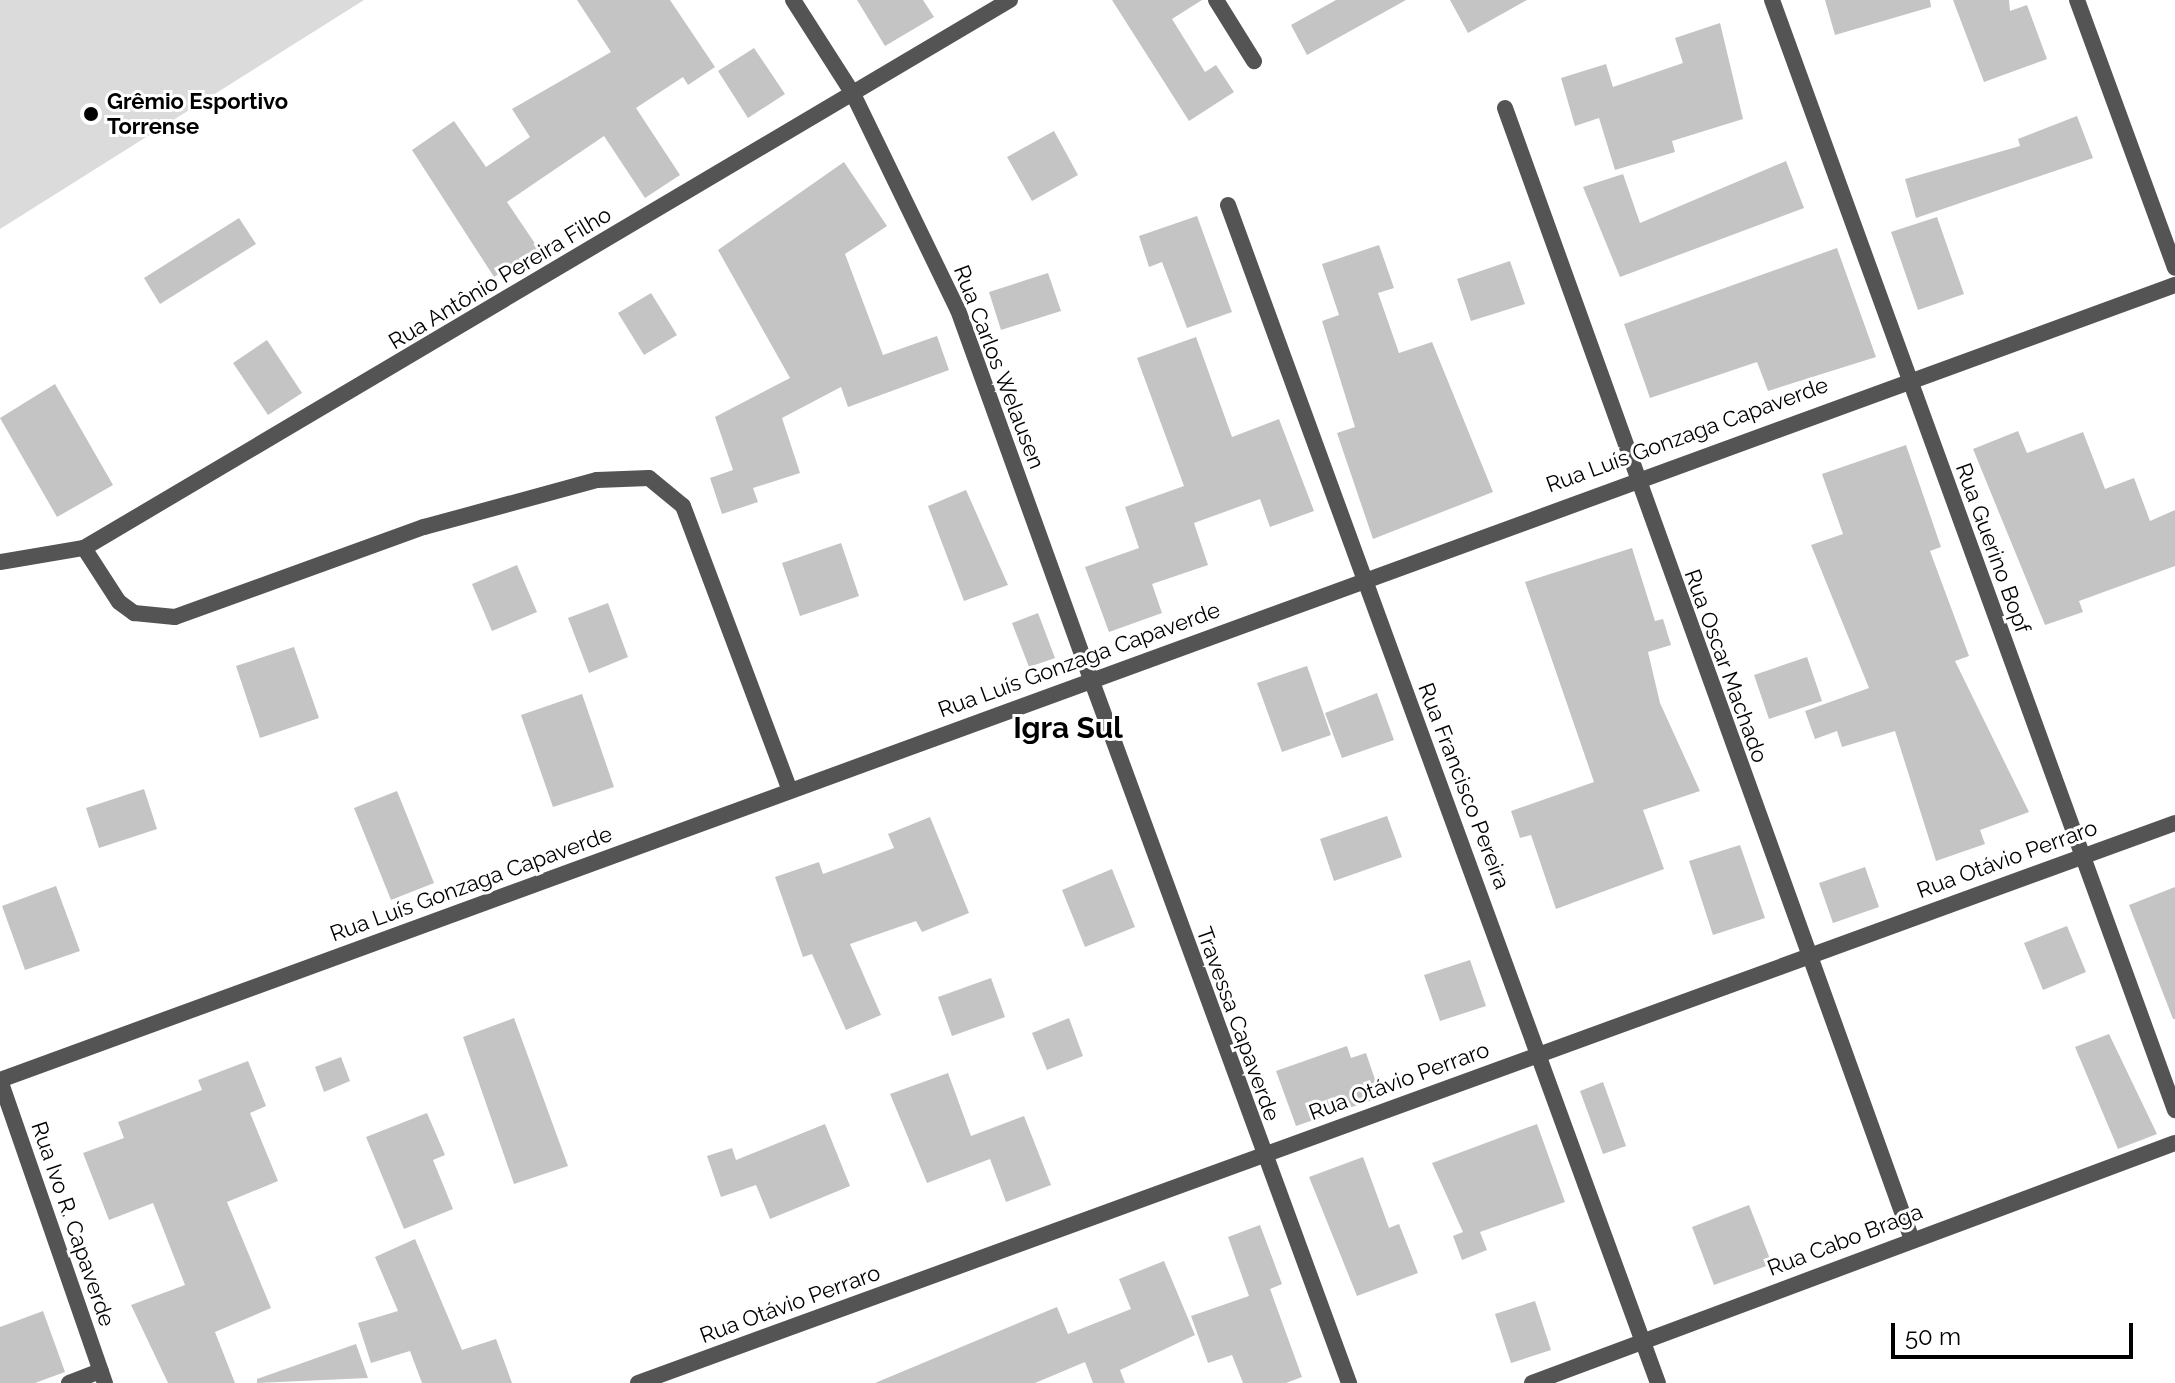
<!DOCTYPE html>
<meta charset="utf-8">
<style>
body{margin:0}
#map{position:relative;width:2175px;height:1383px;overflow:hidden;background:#fff;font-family:Raleway,sans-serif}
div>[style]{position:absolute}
.green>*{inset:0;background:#dbdbdb}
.building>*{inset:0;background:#c4c4c4}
.minor>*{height:16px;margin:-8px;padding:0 8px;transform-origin:8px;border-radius:8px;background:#545454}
.tertiary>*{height:16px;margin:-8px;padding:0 8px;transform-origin:8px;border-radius:8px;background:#545454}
.dots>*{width:22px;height:22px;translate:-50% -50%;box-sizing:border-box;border:4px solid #fff;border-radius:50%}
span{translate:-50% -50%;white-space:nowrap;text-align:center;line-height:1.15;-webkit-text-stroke:6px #fff;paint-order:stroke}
.poi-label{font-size:22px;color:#000;font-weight:700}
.left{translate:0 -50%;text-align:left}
.street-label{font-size:22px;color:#000}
.district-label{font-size:30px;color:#000;font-weight:700}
.scale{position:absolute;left:1891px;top:1323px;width:242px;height:36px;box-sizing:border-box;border:4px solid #000;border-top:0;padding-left:10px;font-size:24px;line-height:28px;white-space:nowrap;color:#000;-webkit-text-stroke:6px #fff;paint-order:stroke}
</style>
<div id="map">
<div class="green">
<div style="clip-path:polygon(0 0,364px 0,0 229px)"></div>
</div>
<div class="building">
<div style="clip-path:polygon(577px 0,670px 0,715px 67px,688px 85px,683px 77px,636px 108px,680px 175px,645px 198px,604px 136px,507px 202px,538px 248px,494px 277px,412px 150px,454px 121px,486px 167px,530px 137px,512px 109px,611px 52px)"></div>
<div style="clip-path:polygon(857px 0,923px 0,934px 17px,885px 46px)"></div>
<div style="clip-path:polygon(1112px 0,1202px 0,1172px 19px,1205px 72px,1216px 65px,1234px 92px,1189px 121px)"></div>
<div style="clip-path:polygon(1336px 0,1406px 0,1307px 55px,1291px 25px)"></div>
<div style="clip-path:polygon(1450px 0,1527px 0,1468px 33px)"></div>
<div style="clip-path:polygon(1825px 0,1930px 0,1931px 7px,1835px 35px)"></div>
<div style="clip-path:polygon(1953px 0,2009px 0,2010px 11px,2027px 5px,2047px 59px,1984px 82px)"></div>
<div style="clip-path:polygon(1720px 23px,1743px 119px,1672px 141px,1675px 152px,1615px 170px,1599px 118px,1575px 126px,1561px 78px,1606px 64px,1613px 87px,1683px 63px,1675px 38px)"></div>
<div style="clip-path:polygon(754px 48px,785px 94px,748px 118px,718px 71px)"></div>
<div style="clip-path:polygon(2077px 116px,2093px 158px,1916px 218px,1905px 179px,2020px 146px,2018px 139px)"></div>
<div style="clip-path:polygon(1054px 131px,1078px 175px,1032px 201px,1007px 157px)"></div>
<div style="clip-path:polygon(1786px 161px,1804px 208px,1620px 277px,1583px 187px,1623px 174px,1640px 223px)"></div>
<div style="clip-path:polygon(844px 162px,887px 226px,845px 254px,883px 355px,937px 336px,949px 370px,848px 407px,841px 387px,782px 418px,800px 473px,753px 488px,758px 502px,722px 514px,710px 478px,733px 470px,715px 417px,790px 378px,718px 250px)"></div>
<div style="clip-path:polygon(1197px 216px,1232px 312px,1187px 328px,1162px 262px,1149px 267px,1139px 236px)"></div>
<div style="clip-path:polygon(1937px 217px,1964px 294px,1918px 310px,1891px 232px)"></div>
<div style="clip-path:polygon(239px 218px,256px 244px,160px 304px,144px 278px)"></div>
<div style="clip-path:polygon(1379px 245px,1394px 288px,1378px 293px,1399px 353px,1432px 342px,1493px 492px,1373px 539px,1337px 433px,1355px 427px,1322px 321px,1339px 315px,1322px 264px)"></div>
<div style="clip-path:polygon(1837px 248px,1876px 357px,1768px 391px,1757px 362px,1650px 398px,1624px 324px)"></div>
<div style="clip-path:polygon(1510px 261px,1525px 304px,1471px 321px,1457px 279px)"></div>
<div style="clip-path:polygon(1048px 273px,1061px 311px,1001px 330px,989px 292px)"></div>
<div style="clip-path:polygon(651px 293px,677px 335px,644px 355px,618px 313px)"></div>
<div style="clip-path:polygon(1196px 337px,1232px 437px,1279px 419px,1314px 511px,1270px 527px,1260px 499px,1194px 523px,1208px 565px,1152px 584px,1162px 613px,1109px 632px,1085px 567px,1139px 548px,1125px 507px,1184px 486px,1137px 358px)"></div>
<div style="clip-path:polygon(267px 340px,302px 393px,268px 415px,233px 363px)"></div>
<div style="clip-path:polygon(55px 384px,113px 485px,57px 517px,0 418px)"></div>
<div style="clip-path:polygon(2018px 431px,2027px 453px,2083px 432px,2105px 489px,2134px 478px,2150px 521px,2175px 510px,2175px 566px,2079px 601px,2083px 612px,2045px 625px,1973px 449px)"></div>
<div style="clip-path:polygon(1906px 445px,1941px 547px,1930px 551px,1969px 656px,1955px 661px,2029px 812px,1980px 830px,1985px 844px,1936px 861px,1895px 731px,1842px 747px,1837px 731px,1815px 739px,1805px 711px,1869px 688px,1811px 545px,1843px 534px,1822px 474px)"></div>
<div style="clip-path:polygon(966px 490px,1008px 585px,964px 601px,928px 506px)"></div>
<div style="clip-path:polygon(841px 543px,859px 596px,800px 616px,782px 563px)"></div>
<div style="clip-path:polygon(1632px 548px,1655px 621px,1663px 619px,1671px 645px,1648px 652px,1660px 703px,1700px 791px,1643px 810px,1664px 869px,1556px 909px,1531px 835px,1520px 838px,1511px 811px,1594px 782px,1525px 582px)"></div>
<div style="clip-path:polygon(517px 565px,537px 612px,492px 631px,472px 584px)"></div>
<div style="clip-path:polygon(608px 603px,628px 657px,589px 673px,568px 618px)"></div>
<div style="clip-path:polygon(1038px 613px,1055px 658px,1029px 667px,1012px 623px)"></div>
<div style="clip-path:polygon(294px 647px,319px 718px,260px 738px,236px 666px)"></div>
<div style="clip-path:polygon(1807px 657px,1822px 701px,1769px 719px,1754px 675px)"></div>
<div style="clip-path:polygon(1307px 666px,1331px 735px,1282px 752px,1257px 683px)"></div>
<div style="clip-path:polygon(1377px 693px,1394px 740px,1342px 758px,1325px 713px)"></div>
<div style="clip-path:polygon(582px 694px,614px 787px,553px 807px,521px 715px)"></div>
<div style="clip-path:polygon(144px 789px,157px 829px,99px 848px,86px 808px)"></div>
<div style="clip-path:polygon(397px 791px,434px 883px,391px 900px,354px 808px)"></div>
<div style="clip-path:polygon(1387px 816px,1402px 857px,1334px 881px,1320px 839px)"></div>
<div style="clip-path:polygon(930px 817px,969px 913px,922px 932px,916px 921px,850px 944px,881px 1015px,846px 1030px,812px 954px,803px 957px,775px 877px,819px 862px,823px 874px,894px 848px,888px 834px)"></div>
<div style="clip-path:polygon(1740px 845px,1765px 918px,1713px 935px,1689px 861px)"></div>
<div style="clip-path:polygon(1865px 867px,1879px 907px,1833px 923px,1819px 883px)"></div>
<div style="clip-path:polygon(1112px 869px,1135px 927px,1085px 947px,1062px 890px)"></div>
<div style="clip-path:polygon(56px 886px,80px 951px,25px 970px,2px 906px)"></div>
<div style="clip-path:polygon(2175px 887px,2175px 1019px,2173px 1019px,2129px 905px)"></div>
<div style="clip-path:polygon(2067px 926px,2086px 972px,2043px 990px,2024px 943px)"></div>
<div style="clip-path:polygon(1470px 960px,1486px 1006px,1440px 1021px,1424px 975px)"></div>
<div style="clip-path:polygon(991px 978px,1005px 1017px,952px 1036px,938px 997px)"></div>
<div style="clip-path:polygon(514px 1018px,568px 1166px,514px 1184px,463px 1037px)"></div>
<div style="clip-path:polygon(1069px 1018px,1083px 1056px,1047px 1070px,1032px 1033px)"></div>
<div style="clip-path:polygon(2109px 1034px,2157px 1134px,2118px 1149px,2075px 1047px)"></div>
<div style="clip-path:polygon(1347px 1046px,1351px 1058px,1366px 1053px,1381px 1097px,1296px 1126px,1276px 1071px)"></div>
<div style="clip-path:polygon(341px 1057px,350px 1081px,324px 1092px,315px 1067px)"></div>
<div style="clip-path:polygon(248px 1061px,266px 1106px,250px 1113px,278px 1181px,227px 1202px,271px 1308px,215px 1332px,235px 1383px,168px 1383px,131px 1305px,185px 1285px,153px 1203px,109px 1220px,83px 1153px,124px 1138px,118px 1122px,202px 1090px,198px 1080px)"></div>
<div style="clip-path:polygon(948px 1073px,971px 1136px,1024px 1116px,1051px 1185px,1006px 1202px,990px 1159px,927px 1183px,890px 1094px)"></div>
<div style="clip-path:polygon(1603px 1082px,1626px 1146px,1603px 1154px,1580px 1091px)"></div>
<div style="clip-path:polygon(427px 1113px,445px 1155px,433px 1160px,453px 1209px,404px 1229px,366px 1137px)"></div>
<div style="clip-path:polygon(825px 1124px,850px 1186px,770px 1219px,756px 1185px,721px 1197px,707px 1156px,732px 1148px,736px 1160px)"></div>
<div style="clip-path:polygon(1537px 1124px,1565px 1202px,1480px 1232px,1487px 1250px,1462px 1260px,1453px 1236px,1463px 1232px,1432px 1163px)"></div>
<div style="clip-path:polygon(1363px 1157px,1389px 1228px,1399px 1224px,1418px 1273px,1357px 1296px,1309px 1177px)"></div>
<div style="clip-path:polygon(1749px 1205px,1772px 1264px,1714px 1285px,1692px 1227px)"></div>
<div style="clip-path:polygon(1260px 1225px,1282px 1284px,1270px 1289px,1302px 1377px,1286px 1383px,1243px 1383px,1232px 1355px,1208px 1363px,1191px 1316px,1249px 1296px,1228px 1237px)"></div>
<div style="clip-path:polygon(415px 1239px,462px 1350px,496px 1339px,512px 1383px,422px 1383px,410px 1351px,371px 1363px,358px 1323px,398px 1311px,375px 1257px)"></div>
<div style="clip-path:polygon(1164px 1261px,1195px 1335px,1120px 1370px,1125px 1383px,1093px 1383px,1085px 1362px,1035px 1383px,875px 1383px,1057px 1307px,1068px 1334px,1131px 1309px,1119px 1279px)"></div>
<div style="clip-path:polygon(1535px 1301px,1551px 1350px,1511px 1363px,1495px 1314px)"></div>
<div style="clip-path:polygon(43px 1311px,65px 1372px,35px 1383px,0 1383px,0 1327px)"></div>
<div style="clip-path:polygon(356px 1344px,368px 1378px,257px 1383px,257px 1379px)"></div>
</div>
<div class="minor">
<div style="left:1216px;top:0;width:72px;rotate:58.1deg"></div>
<div style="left:1772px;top:0;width:1181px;rotate:70.05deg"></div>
<div style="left:2077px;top:0;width:285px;rotate:69.9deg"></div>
<div style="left:1505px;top:108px;width:1200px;rotate:70.22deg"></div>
<div style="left:1228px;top:205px;width:1254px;rotate:69.95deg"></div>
<div style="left:84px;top:548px;width:64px;rotate:57.1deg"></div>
<div style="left:119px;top:602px;width:19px;rotate:36deg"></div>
<div style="left:134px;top:613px;width:41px;rotate:5.6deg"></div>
<div style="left:175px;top:617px;width:265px;rotate:-19.9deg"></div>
<div style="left:424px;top:527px;width:179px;rotate:-15.2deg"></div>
<div style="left:597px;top:480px;width:52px;rotate:-2.2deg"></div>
<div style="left:649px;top:478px;width:44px;rotate:39.5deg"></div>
<div style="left:683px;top:506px;width:304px;rotate:69.4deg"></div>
<div style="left:0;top:562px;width:85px;rotate:-9.5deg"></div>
<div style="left:84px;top:548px;width:1076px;rotate:-30.62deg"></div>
<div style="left:1091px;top:679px;width:750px;rotate:69.87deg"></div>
<div style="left:0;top:1080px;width:321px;rotate:70.9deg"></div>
<div style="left:69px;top:1383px;width:34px;rotate:-21deg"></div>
<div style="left:638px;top:1383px;width:1636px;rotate:-20.02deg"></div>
<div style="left:1532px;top:1383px;width:686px;rotate:-20.47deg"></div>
</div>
<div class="tertiary">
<div style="left:793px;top:0;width:112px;rotate:57.4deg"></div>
<div style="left:853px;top:94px;width:240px;rotate:64.1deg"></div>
<div style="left:958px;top:310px;width:392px;rotate:70.2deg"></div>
<div style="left:0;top:1080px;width:2316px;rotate:-20.08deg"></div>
</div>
<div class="dots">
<div style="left:91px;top:114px;background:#000"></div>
</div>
<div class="poi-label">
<span class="left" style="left:107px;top:114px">Grêmio Esportivo<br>Torrense</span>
</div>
<div class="street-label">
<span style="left:500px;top:278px;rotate:-31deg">Rua Antônio Pereira Filho</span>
<span style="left:999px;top:367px;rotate:69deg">Rua Carlos Welausen</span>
<span style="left:1687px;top:435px;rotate:-20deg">Rua Luís Gonzaga Capaverde</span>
<span style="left:1993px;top:548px;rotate:70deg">Rua Guerino Bopf</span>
<span style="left:1079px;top:660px;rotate:-20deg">Rua Luís Gonzaga Capaverde</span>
<span style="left:1726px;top:666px;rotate:70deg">Rua Oscar Machado</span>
<span style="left:1464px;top:786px;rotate:69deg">Rua Francisco Pereira</span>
<span style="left:2007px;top:859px;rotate:-20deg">Rua Otávio Perraro</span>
<span style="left:471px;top:884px;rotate:-20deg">Rua Luís Gonzaga Capaverde</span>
<span style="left:1238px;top:1024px;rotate:70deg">Travessa Capaverde</span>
<span style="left:1399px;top:1081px;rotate:-20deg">Rua Otávio Perraro</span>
<span style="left:73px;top:1224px;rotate:71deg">Rua Ivo R. Capaverde</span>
<span style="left:1845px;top:1240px;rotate:-21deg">Rua Cabo Braga</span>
<span style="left:790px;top:1304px;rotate:-20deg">Rua Otávio Perraro</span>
</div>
<div class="district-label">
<span style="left:1068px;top:728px">Igra Sul</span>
</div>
<div class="scale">50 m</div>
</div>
